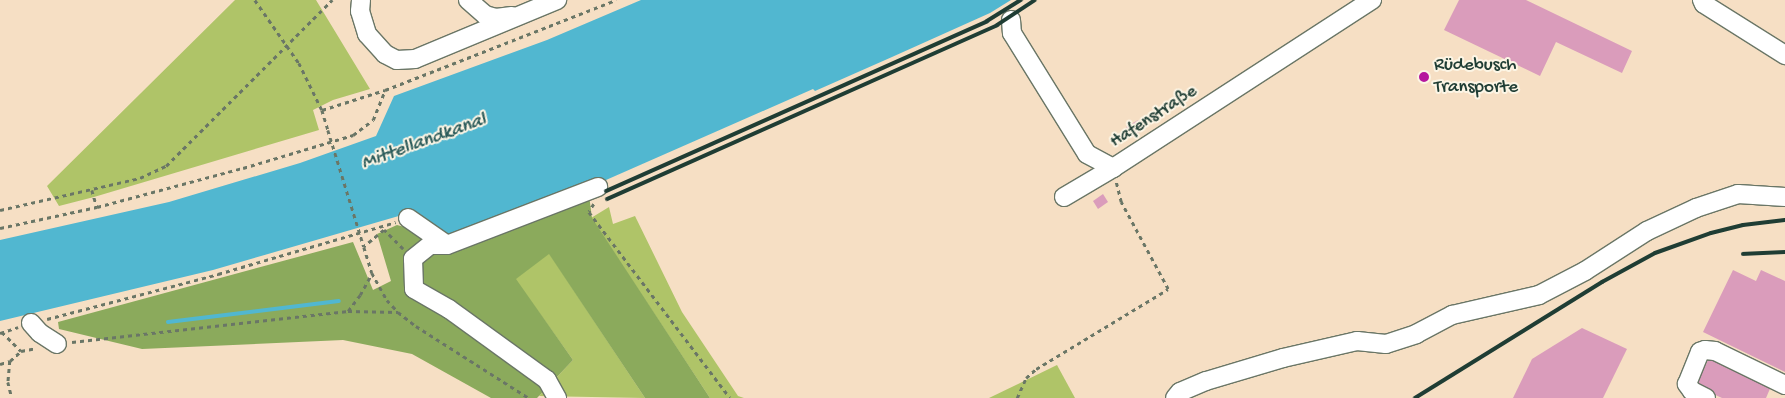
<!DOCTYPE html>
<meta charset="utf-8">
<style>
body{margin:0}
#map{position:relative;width:1785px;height:398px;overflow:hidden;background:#f6dfc4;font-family:"Gochi Hand",sans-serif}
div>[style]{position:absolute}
.green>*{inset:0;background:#afc468}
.forest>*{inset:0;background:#8baa5c}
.water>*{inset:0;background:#51b7d0}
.stream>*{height:4px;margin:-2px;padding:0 2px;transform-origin:2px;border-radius:2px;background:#51b7d0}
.building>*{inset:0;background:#da9cbb}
.path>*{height:2.5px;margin-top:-1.25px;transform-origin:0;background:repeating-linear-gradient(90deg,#6a7666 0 4px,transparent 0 8px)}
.roads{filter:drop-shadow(1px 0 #6a7666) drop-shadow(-1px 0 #6a7666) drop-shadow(0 1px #6a7666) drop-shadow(0 -1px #6a7666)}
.minor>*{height:18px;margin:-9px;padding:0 9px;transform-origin:9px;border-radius:9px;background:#fff}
.rail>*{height:4px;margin:-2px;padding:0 2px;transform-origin:2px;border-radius:2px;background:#1f3d34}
.path-bridge>*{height:2.5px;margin-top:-1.25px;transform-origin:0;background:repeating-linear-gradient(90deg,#6a7666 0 4px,transparent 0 8px)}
.dots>*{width:14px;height:14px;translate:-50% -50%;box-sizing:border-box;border:2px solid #fcf5e5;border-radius:50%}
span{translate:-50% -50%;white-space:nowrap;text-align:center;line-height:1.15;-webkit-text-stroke:4px #fcf5e5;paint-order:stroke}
.poi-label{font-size:19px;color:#1f3d34}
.left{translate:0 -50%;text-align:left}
.street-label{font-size:19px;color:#1f3d34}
.water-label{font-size:20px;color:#2c5c5b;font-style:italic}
</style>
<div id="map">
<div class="green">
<div style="clip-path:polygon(235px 0,316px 0,370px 89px,333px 100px,313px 110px,319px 130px,94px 197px,59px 206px,47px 186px)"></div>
<div style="clip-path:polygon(609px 207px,613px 224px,635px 216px,682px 312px,738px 396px,744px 398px,710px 398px,591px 218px)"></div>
<div style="clip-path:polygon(549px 253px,645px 398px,539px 396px,573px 360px,515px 279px)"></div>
<div style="clip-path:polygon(1057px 365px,1075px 398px,989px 398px)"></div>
</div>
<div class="forest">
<div style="clip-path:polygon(589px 195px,592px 218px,710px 398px,645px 398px,549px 254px,516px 279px,573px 360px,537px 398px,491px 398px,412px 354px,343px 340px,142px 349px,59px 329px,58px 322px,353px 242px,373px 290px,391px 281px,377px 234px,397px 225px,419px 231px)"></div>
</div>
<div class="water">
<div style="clip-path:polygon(641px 0,1011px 0,990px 13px,892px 57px,815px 91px,813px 89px,606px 180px,445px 237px,409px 213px,213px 270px,0 321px,0 240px,169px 202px,300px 163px,376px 136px,394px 96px,547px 40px)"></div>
</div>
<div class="stream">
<div style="left:168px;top:322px;width:172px;rotate:-7deg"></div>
</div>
<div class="building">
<div style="clip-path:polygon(1459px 0,1526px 0,1632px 51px,1622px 73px,1556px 42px,1540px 76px,1444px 30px)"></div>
<div style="clip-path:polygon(1138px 120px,1144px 129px,1132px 137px,1126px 127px)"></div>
<div style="clip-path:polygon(1103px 194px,1108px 202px,1098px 209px,1093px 201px)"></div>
<div style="clip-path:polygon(1733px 270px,1756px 281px,1761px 270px,1785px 281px,1785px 372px,1703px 332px)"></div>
<div style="clip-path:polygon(1582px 328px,1627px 349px,1603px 398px,1513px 398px,1532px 359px)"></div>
<div style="clip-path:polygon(1710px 356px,1772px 384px,1766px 398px,1722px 398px,1696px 386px)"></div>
</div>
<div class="path">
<div style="left:255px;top:0;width:77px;rotate:55.1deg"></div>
<div style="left:299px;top:63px;width:52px;rotate:63.9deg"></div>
<div style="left:322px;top:110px;width:21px;rotate:73deg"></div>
<div style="left:322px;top:110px;width:66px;rotate:-17.6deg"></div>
<div style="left:385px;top:90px;width:248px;rotate:-21.3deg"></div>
<div style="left:92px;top:190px;width:18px;rotate:74deg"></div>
<div style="left:594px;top:204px;width:9px;rotate:122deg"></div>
<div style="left:589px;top:212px;width:233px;rotate:52.8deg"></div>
<div style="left:0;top:210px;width:144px;rotate:-12.9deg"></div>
<div style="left:140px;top:178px;width:29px;rotate:-25deg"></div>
<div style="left:166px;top:166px;width:235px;rotate:-45deg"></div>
<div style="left:0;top:228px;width:99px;rotate:-12.2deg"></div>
<div style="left:97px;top:207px;width:151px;rotate:-15deg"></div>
<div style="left:243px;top:168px;width:115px;rotate:-16.7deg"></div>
<div style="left:353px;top:135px;width:25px;rotate:-37deg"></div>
<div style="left:373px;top:120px;width:32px;rotate:-68deg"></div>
<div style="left:403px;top:249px;width:27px;rotate:-135deg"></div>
<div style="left:384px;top:230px;width:26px;rotate:140deg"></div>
<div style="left:364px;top:247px;width:27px;rotate:73deg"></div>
<div style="left:372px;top:273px;width:31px;rotate:61deg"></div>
<div style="left:387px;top:300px;width:16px;rotate:47deg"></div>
<div style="left:398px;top:312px;width:23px;rotate:38deg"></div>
<div style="left:416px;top:326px;width:134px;rotate:32.5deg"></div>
<div style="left:348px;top:311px;width:20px;rotate:-53deg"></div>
<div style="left:360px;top:295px;width:25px;rotate:-61deg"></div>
<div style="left:47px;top:319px;width:177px;rotate:-14.7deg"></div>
<div style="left:218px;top:274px;width:185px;rotate:-16.3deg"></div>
<div style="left:2px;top:332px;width:27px;rotate:45deg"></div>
<div style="left:0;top:333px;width:19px;rotate:-18deg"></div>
<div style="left:72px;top:342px;width:278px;rotate:-6.4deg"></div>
<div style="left:348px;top:311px;width:50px;rotate:1.1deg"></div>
<div style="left:10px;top:361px;width:21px;rotate:95deg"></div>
<div style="left:8px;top:382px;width:16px;rotate:76deg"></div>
<div style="left:0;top:364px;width:10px;rotate:-17deg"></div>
<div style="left:10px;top:361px;width:15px;rotate:-42deg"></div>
<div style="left:21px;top:351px;width:16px;rotate:-11deg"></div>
<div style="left:1017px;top:398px;width:22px;rotate:-66deg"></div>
<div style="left:1026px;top:378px;width:13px;rotate:-42deg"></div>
<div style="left:1036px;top:369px;width:154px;rotate:-31.2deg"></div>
<div style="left:1168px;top:289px;width:99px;rotate:-118.4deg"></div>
<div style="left:1121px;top:202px;width:21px;rotate:-104deg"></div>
</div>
<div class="roads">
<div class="minor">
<div style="left:361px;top:0;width:11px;rotate:95deg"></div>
<div style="left:360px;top:11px;width:24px;rotate:73deg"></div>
<div style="left:367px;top:34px;width:27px;rotate:48deg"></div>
<div style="left:385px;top:54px;width:13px;rotate:27deg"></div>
<div style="left:397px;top:60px;width:18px;rotate:-3deg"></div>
<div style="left:415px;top:59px;width:154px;rotate:-22.6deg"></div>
<div style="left:468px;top:0;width:23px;rotate:41deg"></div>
<div style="left:485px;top:15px;width:11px;rotate:15deg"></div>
<div style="left:496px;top:18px;width:16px;rotate:-7deg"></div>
<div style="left:1702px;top:0;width:4px;rotate:63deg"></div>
<div style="left:1704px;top:4px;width:96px;rotate:32.2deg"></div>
<div style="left:1011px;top:20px;width:13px;rotate:86deg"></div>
<div style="left:1012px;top:33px;width:142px;rotate:58.2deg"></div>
<div style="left:1087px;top:154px;width:30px;rotate:28deg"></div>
<div style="left:1064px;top:197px;width:57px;rotate:-30.6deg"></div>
<div style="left:1113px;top:168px;width:309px;rotate:-33deg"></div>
<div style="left:408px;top:218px;width:47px;rotate:34.7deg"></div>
<div style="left:447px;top:245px;width:17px;rotate:180deg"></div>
<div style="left:430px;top:245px;width:22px;rotate:141deg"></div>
<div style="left:413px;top:259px;width:30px;rotate:88deg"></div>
<div style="left:414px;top:289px;width:40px;rotate:29.7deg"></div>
<div style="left:449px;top:309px;width:121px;rotate:35.9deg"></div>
<div style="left:547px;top:380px;width:21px;rotate:61deg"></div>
<div style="left:447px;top:245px;width:162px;rotate:-21deg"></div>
<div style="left:31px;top:323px;width:13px;rotate:48deg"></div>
<div style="left:40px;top:333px;width:20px;rotate:33deg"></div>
<div style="left:1175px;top:398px;width:8px;rotate:-50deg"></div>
<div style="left:1180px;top:392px;width:28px;rotate:-23deg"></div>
<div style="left:1206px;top:381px;width:80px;rotate:-16.6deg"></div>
<div style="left:1283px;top:358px;width:76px;rotate:-12.9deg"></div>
<div style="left:1357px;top:341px;width:29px;rotate:6deg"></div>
<div style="left:1386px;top:344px;width:32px;rotate:-18deg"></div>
<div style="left:1416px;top:334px;width:41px;rotate:-27.8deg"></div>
<div style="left:1452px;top:315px;width:89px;rotate:-12.9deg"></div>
<div style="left:1539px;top:295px;width:52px;rotate:-27.6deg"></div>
<div style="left:1585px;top:271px;width:74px;rotate:-32.8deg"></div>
<div style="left:1647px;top:231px;width:54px;rotate:-25.1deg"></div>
<div style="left:1696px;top:208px;width:44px;rotate:-18.4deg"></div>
<div style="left:1738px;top:194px;width:47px;rotate:3.7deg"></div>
<div style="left:1706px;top:398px;width:16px;rotate:-153deg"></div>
<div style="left:1692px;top:391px;width:9px;rotate:-126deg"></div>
<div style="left:1687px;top:384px;width:35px;rotate:-68deg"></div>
<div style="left:1700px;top:352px;width:5px;rotate:-22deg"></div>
<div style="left:1705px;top:350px;width:10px;rotate:6deg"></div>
<div style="left:1715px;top:351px;width:78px;rotate:25.9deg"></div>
</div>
</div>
<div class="rail">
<div style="left:606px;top:191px;width:417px;rotate:-24deg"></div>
<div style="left:987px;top:21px;width:40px;rotate:-32deg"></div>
<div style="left:607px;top:199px;width:427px;rotate:-24deg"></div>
<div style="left:997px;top:25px;width:45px;rotate:-33.3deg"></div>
<div style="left:1743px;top:254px;width:42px;rotate:-2.7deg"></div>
<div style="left:1415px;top:398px;width:220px;rotate:-31.8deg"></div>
<div style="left:1602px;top:282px;width:60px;rotate:-28.7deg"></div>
<div style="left:1655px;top:253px;width:59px;rotate:-19.7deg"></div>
<div style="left:1711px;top:233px;width:33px;rotate:-14deg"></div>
<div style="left:1743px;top:225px;width:42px;rotate:-6.8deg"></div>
</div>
<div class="path-bridge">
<div style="left:328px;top:130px;width:122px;rotate:72.9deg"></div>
</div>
<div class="dots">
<div style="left:1424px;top:77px;background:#b5179e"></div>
</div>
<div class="poi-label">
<span class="left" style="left:1434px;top:77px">Rüdebusch<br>Transporte</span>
</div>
<div class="street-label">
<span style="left:1154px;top:117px;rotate:-33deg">Hafenstraße</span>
</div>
<div class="water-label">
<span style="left:424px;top:142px;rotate:-20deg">Mittellandkanal</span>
</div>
</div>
